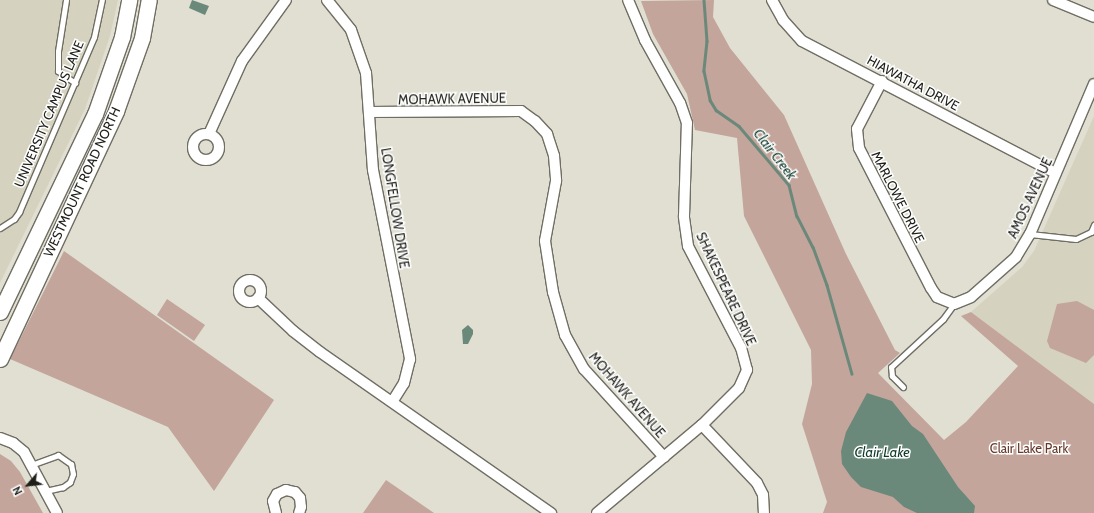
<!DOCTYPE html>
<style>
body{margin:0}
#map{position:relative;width:1094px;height:513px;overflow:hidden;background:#e0dfd2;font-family:Cabin,sans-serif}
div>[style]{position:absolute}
.built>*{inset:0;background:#d5d2bf}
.green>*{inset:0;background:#c3a59b}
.water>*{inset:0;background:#6b897a}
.stream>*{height:2.5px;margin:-1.25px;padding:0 1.25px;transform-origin:1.25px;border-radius:1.25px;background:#6b897a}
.roads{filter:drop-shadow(1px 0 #706e63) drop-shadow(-1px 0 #706e63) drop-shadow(0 1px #706e63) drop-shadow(0 -1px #706e63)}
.lane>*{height:5px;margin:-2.5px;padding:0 2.5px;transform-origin:2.5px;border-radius:2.5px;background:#fff}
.street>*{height:10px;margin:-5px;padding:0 5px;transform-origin:5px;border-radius:5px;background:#fff}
.street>.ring{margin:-5px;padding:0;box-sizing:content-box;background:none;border:10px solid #fff;border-radius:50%}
.secondary>*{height:15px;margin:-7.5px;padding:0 7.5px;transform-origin:7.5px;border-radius:7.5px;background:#fff}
span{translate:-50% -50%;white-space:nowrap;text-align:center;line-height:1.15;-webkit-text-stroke:3px #fff;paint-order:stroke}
.street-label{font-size:13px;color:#1f1f1a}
.park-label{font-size:13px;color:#663829}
.water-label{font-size:14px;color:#0d3928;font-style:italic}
.north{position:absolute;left:8px;top:465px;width:40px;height:40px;-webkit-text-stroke:3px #fff;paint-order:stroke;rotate:242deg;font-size:11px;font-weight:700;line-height:16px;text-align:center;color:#1f1f1a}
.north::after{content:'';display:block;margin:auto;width:14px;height:18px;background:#1f1f1a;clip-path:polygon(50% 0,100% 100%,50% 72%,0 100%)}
</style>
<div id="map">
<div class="built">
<div style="clip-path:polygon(0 0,118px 0,110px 36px,85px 109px,0 283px)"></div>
<div style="clip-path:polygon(1094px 116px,1094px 404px,971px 312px,1022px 267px,1034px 251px)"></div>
</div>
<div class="green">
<div style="clip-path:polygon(714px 0,713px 17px,730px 48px,784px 115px,846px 254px,895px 350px,900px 353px,878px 373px,944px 440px,966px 422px,1018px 366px,961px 316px,971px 312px,1094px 404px,1094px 513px,823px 513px,827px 502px,802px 424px,812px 384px,811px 350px,744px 216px,737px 138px,695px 130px,687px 94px,653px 34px,641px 1px)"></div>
<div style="clip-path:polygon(64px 251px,274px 400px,214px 491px,168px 427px,10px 359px)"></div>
<div style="clip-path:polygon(167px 299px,205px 325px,194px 341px,157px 315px)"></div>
<div style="clip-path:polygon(1077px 301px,1094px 310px,1094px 355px,1086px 363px,1050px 348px,1047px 341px,1057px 304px)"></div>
<div style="clip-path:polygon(0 454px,11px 461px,20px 472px,43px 513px,0 513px)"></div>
<div style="clip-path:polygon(386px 480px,434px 513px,363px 513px)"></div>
</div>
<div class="water">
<div style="clip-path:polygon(192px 0,209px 6px,205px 15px,189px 8px)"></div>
<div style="clip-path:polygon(468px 325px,473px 330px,473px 334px,468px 344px,463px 344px,462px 330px)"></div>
<div style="clip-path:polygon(867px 393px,892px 401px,912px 426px,923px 434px,958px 487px,975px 506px,974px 513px,917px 513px,904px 507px,893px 497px,861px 487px,851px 477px,842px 464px,841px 451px,846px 432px)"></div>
</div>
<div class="stream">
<div style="left:704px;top:0;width:41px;rotate:85.8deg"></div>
<div style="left:707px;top:41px;width:30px;rotate:96deg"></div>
<div style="left:704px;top:71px;width:30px;rotate:78deg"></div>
<div style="left:710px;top:100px;width:12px;rotate:59deg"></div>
<div style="left:716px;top:110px;width:28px;rotate:35deg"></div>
<div style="left:739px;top:126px;width:77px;rotate:49.7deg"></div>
<div style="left:789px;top:185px;width:32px;rotate:76deg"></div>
<div style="left:797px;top:216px;width:35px;rotate:63deg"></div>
<div style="left:813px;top:247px;width:40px;rotate:69.8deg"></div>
<div style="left:827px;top:285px;width:92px;rotate:74.3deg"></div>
</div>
<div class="roads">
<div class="lane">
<div style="left:66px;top:0;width:52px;rotate:98.9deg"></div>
<div style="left:58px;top:51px;width:20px;rotate:90deg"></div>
<div style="left:58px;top:71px;width:21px;rotate:35deg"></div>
<div style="left:0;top:228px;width:17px;rotate:-33deg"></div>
<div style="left:14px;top:219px;width:9px;rotate:-54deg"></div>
<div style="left:19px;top:212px;width:190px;rotate:-66.8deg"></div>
<div style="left:94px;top:37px;width:38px;rotate:-78deg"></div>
<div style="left:1030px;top:234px;width:46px;rotate:6.2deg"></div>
<div style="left:1076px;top:239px;width:17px;rotate:-25deg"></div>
<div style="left:1091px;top:232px;width:8px;rotate:-67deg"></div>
<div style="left:903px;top:387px;width:16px;rotate:-135deg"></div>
<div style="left:892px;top:376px;width:9px;rotate:-96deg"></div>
<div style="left:891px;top:367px;width:71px;rotate:-42.7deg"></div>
<div style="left:943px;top:319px;width:19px;rotate:-54deg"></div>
<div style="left:31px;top:465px;width:29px;rotate:-20deg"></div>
<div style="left:58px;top:455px;width:16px;rotate:35deg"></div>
<div style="left:71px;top:464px;width:10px;rotate:79deg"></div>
<div style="left:73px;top:474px;width:9px;rotate:111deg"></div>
<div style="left:70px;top:482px;width:9px;rotate:144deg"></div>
<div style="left:63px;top:487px;width:18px;rotate:167deg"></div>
</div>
<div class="street">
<div style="left:327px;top:0;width:38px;rotate:51deg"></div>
<div style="left:351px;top:30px;width:46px;rotate:70.8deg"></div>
<div style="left:366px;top:73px;width:97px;rotate:85.9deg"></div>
<div style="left:373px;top:170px;width:193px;rotate:78.9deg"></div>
<div style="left:410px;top:359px;width:25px;rotate:104deg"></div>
<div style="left:404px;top:383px;width:22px;rotate:122deg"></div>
<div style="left:772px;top:0;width:23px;rotate:61deg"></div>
<div style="left:783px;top:20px;width:28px;rotate:48deg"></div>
<div style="left:802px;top:41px;width:286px;rotate:27.5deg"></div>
<div style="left:1053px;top:0;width:44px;rotate:22.5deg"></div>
<div style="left:882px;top:81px;width:54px;rotate:117.5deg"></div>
<div style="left:857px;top:129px;width:19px;rotate:84deg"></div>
<div style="left:859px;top:148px;width:157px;rotate:62.8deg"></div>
<div style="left:931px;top:288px;width:11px;rotate:56deg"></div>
<div style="left:937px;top:297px;width:18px;rotate:22deg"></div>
<div style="left:954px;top:304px;width:18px;rotate:-22deg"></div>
<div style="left:971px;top:297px;width:60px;rotate:-41.6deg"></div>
<div style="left:1016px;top:257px;width:27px;rotate:-59deg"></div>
<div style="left:1030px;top:234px;width:163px;rotate:-66.9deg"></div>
<div style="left:369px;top:112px;width:152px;rotate:-0.4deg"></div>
<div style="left:521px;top:111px;width:17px;rotate:36deg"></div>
<div style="left:535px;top:121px;width:18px;rotate:47deg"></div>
<div style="left:547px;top:134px;width:23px;rotate:72deg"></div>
<div style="left:554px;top:156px;width:25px;rotate:85deg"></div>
<div style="left:556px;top:181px;width:61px;rotate:100.4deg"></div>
<div style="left:545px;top:241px;width:52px;rotate:81.1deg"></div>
<div style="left:553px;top:292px;width:45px;rotate:74.4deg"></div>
<div style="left:565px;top:335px;width:39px;rotate:61deg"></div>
<div style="left:584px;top:369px;width:119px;rotate:47.7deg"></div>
<div class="ring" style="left:193px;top:134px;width:16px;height:16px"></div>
<div style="left:209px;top:134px;width:80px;rotate:-65.7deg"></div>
<div style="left:242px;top:61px;width:75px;rotate:-54.2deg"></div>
<div class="ring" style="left:239px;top:280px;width:12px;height:12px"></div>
<div style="left:258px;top:298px;width:48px;rotate:43.3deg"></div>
<div style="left:293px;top:331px;width:34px;rotate:38deg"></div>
<div style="left:320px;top:352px;width:282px;rotate:34.9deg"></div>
<div style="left:702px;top:425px;width:80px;rotate:46.5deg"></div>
<div style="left:757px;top:483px;width:13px;rotate:63deg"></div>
<div style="left:763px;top:495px;width:18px;rotate:87deg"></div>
<div style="left:0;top:438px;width:14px;rotate:21deg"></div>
<div style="left:13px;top:443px;width:14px;rotate:39deg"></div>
<div style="left:24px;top:452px;width:69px;rotate:61.6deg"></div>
<div style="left:276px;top:513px;width:12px;rotate:-104deg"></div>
<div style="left:273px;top:501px;width:8px;rotate:-60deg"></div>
<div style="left:277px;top:494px;width:10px;rotate:-24deg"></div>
<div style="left:286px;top:490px;width:9px;rotate:13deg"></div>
<div style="left:295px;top:492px;width:8px;rotate:50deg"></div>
<div style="left:300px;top:498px;width:9px;rotate:84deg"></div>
<div style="left:301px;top:507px;width:6px;rotate:108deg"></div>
<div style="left:597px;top:513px;width:137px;rotate:-40deg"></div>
<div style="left:702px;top:425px;width:52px;rotate:-45deg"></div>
<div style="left:739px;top:388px;width:20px;rotate:-66deg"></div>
<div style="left:747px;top:370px;width:23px;rotate:-105deg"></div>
<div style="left:741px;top:348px;width:115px;rotate:-117.5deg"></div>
<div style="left:688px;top:246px;width:30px;rotate:-98deg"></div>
<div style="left:684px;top:216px;width:93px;rotate:-88.2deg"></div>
<div style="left:687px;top:123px;width:21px;rotate:-109deg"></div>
<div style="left:680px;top:103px;width:72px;rotate:-119.1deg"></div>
<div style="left:645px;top:40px;width:43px;rotate:-113deg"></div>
</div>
<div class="secondary">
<div style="left:0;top:312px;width:220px;rotate:-64.4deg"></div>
<div style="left:95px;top:114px;width:82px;rotate:-70.7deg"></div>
<div style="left:122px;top:37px;width:38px;rotate:-79deg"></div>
<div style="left:0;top:359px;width:274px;rotate:-64.9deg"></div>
<div style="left:116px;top:111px;width:77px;rotate:-70.4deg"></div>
<div style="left:142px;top:38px;width:39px;rotate:-80deg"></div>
</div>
</div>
<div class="street-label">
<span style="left:913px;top:83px;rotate:28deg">HIAWATHA DRIVE</span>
<span style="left:452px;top:99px;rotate:-1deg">MOHAWK AVENUE</span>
<span style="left:49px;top:114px;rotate:-67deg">UNIVERSITY CAMPUS LANE</span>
<span style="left:82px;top:182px;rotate:-65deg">WESTMOUNT ROAD NORTH</span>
<span style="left:898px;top:197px;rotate:63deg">MARLOWE DRIVE</span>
<span style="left:1030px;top:198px;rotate:-65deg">AMOS AVENUE</span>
<span style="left:395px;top:208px;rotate:81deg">LONGFELLOW DRIVE</span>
<span style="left:726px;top:289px;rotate:65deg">SHAKESPEARE DRIVE</span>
<span style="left:627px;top:395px;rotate:49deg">MOHAWK AVENUE</span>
</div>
<div class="park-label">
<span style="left:1029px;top:448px">Clair Lake Park</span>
</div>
<div class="water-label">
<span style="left:775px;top:154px;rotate:52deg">Clair Creek</span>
<span style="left:882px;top:452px">Clair Lake</span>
</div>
<div class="north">N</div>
</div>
